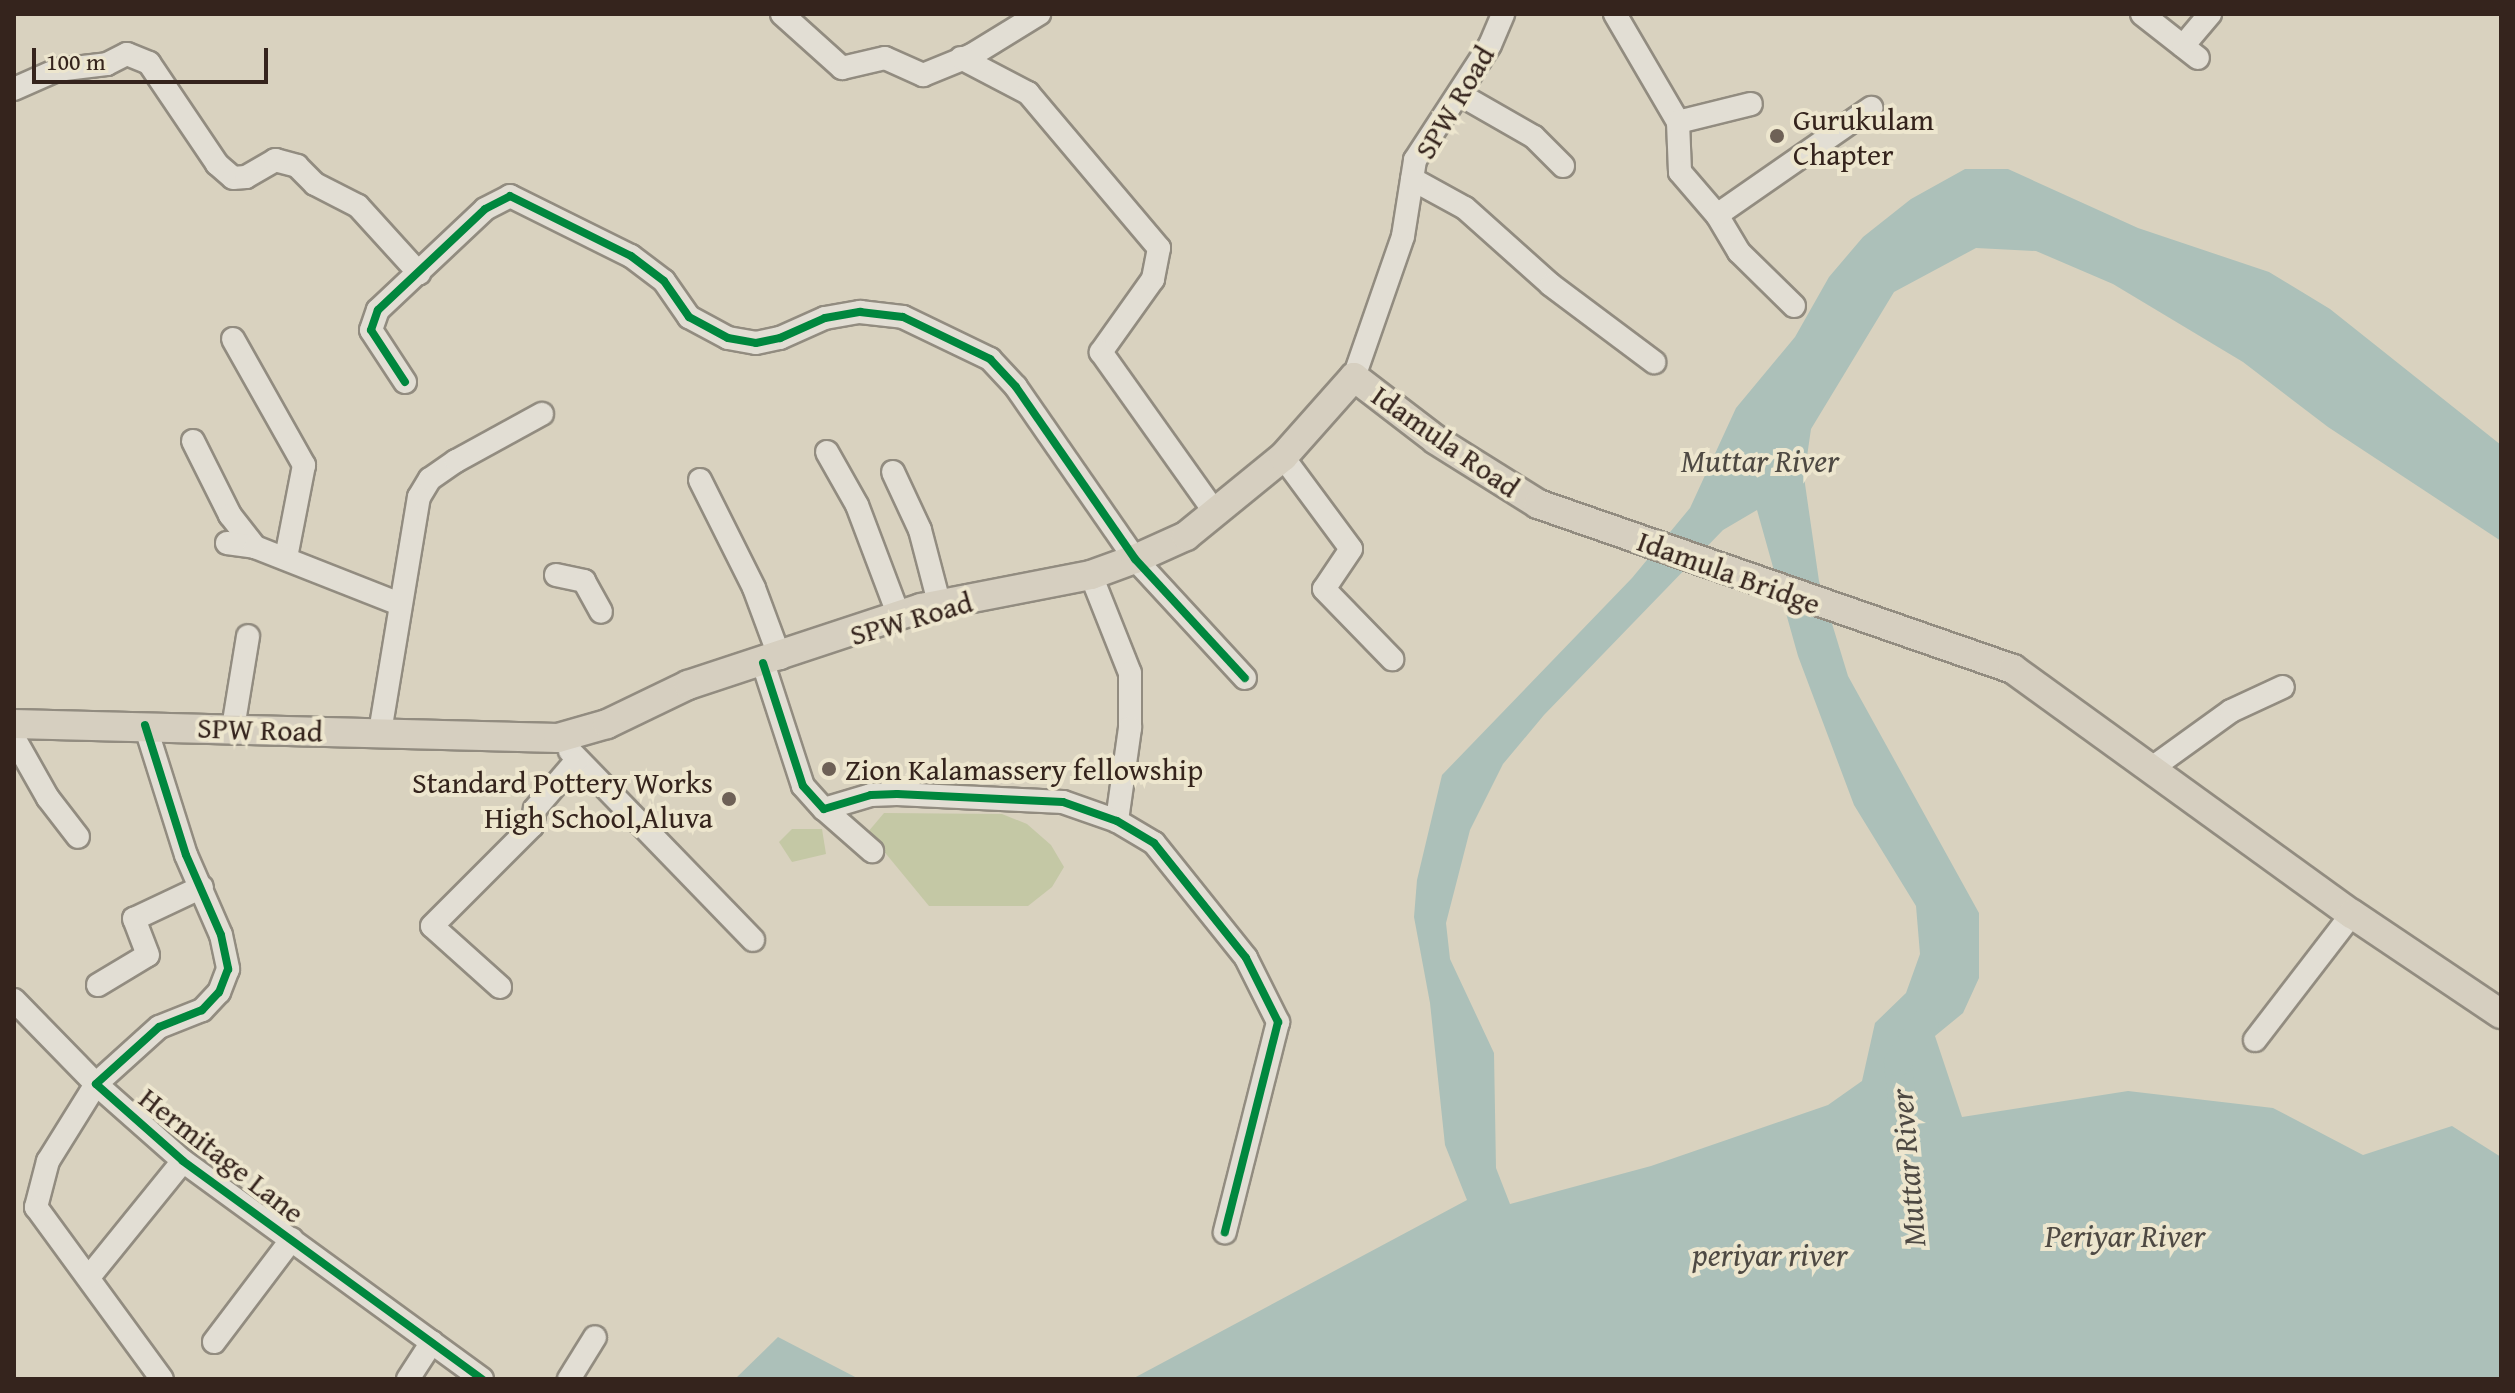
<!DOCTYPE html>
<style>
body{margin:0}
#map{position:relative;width:2515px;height:1393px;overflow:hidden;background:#d9d2bf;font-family:"Gentium Book Plus",serif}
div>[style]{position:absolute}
.green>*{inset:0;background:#c4c8a5}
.water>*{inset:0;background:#acc0b9}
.river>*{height:28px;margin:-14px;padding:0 14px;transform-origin:14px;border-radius:14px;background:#acc0b9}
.roads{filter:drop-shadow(2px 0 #928c80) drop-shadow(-2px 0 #928c80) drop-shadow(0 2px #928c80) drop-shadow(0 -2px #928c80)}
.minor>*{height:22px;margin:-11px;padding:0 11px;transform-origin:11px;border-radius:11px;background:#e2ded4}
.major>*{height:28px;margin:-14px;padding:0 14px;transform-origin:14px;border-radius:14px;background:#d6cfc0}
.cycleway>*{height:8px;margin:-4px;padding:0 4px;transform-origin:4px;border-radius:4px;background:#00873e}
.dots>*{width:22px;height:22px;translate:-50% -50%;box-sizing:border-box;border:4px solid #ede6ce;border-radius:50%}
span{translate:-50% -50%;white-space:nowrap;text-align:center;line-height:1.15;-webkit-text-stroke:8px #ede6ce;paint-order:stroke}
.street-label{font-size:30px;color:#35241d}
.poi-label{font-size:30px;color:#35241d}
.left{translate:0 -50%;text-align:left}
.right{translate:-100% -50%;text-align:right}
.water-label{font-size:32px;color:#4e4943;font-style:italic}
.frame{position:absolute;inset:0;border:16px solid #35241d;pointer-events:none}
.scale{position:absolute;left:32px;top:48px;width:236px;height:36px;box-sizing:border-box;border:4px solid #35241d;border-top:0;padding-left:10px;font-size:24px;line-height:28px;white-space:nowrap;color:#35241d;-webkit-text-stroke:6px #ede6ce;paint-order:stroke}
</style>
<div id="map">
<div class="green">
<div style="clip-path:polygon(884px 813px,1002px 814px,1027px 824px,1051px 845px,1064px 867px,1052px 887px,1028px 906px,929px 906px,868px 832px)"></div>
<div style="clip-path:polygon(792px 829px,822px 829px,826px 854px,792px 862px,779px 842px)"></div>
</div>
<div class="water">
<div style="clip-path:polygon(evenodd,1965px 169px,2008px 169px,2138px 228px,2269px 272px,2330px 309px,2501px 445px,2501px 541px,2328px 427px,2243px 362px,2113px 284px,2036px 251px,1976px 248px,1894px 292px,1811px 429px,1804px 477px,1819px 581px,1848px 676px,1979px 913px,1979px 978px,1963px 1013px,1935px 1036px,1962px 1117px,2128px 1091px,2273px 1108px,2363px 1155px,2452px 1126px,2501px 1157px,2501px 1379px,1110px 1379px,1134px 1378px,1467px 1200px,1445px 1145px,1430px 1003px,1414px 917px,1417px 880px,1442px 775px,1632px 578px,1690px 508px,1736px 408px,1795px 337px,1829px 277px,1863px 237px,1911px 199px,1965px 169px,1757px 510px,1798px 656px,1854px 805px,1916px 906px,1920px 954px,1906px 993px,1875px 1023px,1862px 1081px,1828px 1105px,1651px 1166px,1510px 1204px,1496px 1168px,1494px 1053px,1450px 959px,1446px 923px,1470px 830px,1503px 764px,1544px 715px,1723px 530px,1757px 510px)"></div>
<div style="clip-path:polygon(778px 1337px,859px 1379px,735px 1379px)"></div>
</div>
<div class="river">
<div style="left:1902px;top:1101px;width:39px;rotate:-96deg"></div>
<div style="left:1898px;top:1062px;width:47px;rotate:-55.3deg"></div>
</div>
<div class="roads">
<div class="minor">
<div style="left:782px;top:14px;width:81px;rotate:42deg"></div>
<div style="left:842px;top:68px;width:44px;rotate:-13.1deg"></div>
<div style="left:885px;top:58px;width:42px;rotate:24.1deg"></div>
<div style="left:923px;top:75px;width:53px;rotate:-22.2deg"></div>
<div style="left:972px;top:55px;width:79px;rotate:-31.5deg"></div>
<div style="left:1615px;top:14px;width:125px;rotate:59.7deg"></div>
<div style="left:1678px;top:122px;width:50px;rotate:87.7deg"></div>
<div style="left:1680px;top:172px;width:57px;rotate:49.3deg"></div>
<div style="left:1717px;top:215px;width:43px;rotate:59.3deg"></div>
<div style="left:1739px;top:252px;width:77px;rotate:44.5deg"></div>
<div style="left:2142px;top:14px;width:71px;rotate:38.2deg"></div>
<div style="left:2183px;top:46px;width:42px;rotate:-49.8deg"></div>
<div style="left:961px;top:58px;width:76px;rotate:27.6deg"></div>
<div style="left:1028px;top:93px;width:203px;rotate:49.8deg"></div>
<div style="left:1159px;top:248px;width:32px;rotate:101deg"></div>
<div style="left:1153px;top:279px;width:90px;rotate:125.5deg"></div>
<div style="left:1101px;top:352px;width:195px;rotate:54.6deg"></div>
<div style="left:14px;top:89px;width:47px;rotate:-23.8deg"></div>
<div style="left:57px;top:70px;width:50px;rotate:-6.8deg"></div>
<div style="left:107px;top:64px;width:22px;rotate:-27deg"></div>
<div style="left:127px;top:54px;width:24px;rotate:22deg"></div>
<div style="left:149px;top:63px;width:122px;rotate:56deg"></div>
<div style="left:217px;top:164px;width:21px;rotate:41deg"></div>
<div style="left:233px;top:178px;width:13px;rotate:-4deg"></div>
<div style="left:246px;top:177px;width:34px;rotate:-30deg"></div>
<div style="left:275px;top:160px;width:23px;rotate:15deg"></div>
<div style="left:297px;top:166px;width:25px;rotate:45deg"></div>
<div style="left:315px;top:184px;width:48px;rotate:27.1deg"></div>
<div style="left:358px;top:206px;width:91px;rotate:47.7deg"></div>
<div style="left:1459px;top:94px;width:86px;rotate:29.8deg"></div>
<div style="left:1534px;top:137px;width:41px;rotate:45deg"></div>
<div style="left:1678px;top:122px;width:75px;rotate:-13.9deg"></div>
<div style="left:1412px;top:179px;width:60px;rotate:28.7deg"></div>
<div style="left:1465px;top:208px;width:115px;rotate:41.8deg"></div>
<div style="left:1551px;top:285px;width:129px;rotate:36.8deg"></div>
<div style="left:1717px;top:215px;width:188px;rotate:-34.8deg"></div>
<div style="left:233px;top:339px;width:145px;rotate:60.6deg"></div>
<div style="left:304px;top:465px;width:95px;rotate:101deg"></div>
<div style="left:1354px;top:377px;width:149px;rotate:-70.8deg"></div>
<div style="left:1403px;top:236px;width:77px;rotate:-81deg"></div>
<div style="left:1415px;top:160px;width:137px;rotate:-56.9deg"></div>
<div style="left:1490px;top:45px;width:34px;rotate:-67deg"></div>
<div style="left:405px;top:382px;width:62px;rotate:-123.2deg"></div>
<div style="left:371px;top:330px;width:21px;rotate:-71deg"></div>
<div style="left:378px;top:310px;width:147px;rotate:-43.3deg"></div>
<div style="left:485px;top:209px;width:28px;rotate:-27deg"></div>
<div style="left:510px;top:196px;width:135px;rotate:26.4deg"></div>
<div style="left:631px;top:256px;width:41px;rotate:37.1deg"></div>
<div style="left:664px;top:281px;width:44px;rotate:55.2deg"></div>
<div style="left:689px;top:317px;width:44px;rotate:28.3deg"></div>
<div style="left:728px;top:338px;width:28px;rotate:10deg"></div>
<div style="left:756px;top:343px;width:25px;rotate:-12deg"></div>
<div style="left:780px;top:338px;width:49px;rotate:-24deg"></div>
<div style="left:825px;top:318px;width:36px;rotate:-10deg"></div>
<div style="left:860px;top:312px;width:43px;rotate:6.6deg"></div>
<div style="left:903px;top:317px;width:97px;rotate:25.8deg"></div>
<div style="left:990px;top:359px;width:38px;rotate:47deg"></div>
<div style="left:1016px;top:387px;width:209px;rotate:55.3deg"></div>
<div style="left:1135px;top:559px;width:162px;rotate:47.3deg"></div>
<div style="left:193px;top:441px;width:83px;rotate:63.4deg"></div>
<div style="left:230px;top:515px;width:41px;rotate:52deg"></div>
<div style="left:827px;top:452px;width:61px;rotate:60.5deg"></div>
<div style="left:857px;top:505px;width:119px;rotate:69.3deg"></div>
<div style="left:1283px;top:457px;width:114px;rotate:53.5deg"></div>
<div style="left:1351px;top:549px;width:48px;rotate:124deg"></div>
<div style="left:1324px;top:589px;width:98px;rotate:45.8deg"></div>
<div style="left:893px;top:472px;width:64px;rotate:65deg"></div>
<div style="left:920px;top:530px;width:79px;rotate:75.3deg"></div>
<div style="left:700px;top:480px;width:121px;rotate:63.4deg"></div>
<div style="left:754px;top:588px;width:75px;rotate:69.6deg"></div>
<div style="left:227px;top:543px;width:28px;rotate:8deg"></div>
<div style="left:255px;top:547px;width:156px;rotate:21.5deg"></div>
<div style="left:556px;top:575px;width:29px;rotate:12deg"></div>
<div style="left:584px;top:581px;width:35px;rotate:61deg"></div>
<div style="left:1091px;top:575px;width:105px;rotate:68.3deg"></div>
<div style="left:1130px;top:673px;width:55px;rotate:90deg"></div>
<div style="left:1130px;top:728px;width:94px;rotate:98deg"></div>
<div style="left:763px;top:663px;width:129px;rotate:72deg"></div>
<div style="left:803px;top:786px;width:31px;rotate:48deg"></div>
<div style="left:824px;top:809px;width:49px;rotate:-16.6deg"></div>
<div style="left:871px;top:795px;width:26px;rotate:-2deg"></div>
<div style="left:897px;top:794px;width:166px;rotate:2.8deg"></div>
<div style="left:1063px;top:802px;width:57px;rotate:19.4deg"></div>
<div style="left:1117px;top:821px;width:43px;rotate:30.7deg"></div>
<div style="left:1154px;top:843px;width:147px;rotate:51.3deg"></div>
<div style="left:1246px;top:958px;width:72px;rotate:63.4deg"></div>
<div style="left:1278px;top:1022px;width:217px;rotate:104.2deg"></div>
<div style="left:145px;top:725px;width:136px;rotate:72.5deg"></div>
<div style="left:186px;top:855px;width:87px;rotate:66.4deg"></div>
<div style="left:221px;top:935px;width:35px;rotate:78deg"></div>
<div style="left:228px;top:969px;width:25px;rotate:111deg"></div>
<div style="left:219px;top:992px;width:25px;rotate:133deg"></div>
<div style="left:202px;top:1010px;width:46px;rotate:158.4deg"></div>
<div style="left:159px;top:1027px;width:85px;rotate:137.9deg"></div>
<div style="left:96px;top:1084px;width:116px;rotate:41.5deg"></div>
<div style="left:183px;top:1161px;width:370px;rotate:36.1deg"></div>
<div style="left:233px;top:728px;width:93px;rotate:-80.7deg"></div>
<div style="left:380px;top:732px;width:238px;rotate:-80.6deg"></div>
<div style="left:419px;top:497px;width:21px;rotate:-59deg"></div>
<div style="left:430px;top:479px;width:32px;rotate:-35deg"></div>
<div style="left:456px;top:461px;width:98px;rotate:-28.7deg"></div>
<div style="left:14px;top:738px;width:69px;rotate:60.5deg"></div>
<div style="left:48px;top:798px;width:49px;rotate:52.4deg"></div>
<div style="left:570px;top:751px;width:263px;rotate:45.9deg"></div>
<div style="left:2152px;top:768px;width:97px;rotate:-35.8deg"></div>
<div style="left:2231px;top:711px;width:57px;rotate:-24.8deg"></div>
<div style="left:824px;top:809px;width:64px;rotate:41.2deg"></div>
<div style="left:98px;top:985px;width:58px;rotate:-31deg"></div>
<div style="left:148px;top:955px;width:39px;rotate:-111deg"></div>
<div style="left:134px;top:919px;width:75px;rotate:-25.2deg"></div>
<div style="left:500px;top:987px;width:91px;rotate:-138.1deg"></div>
<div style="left:432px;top:926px;width:141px;rotate:-45deg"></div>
<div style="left:532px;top:826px;width:17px;rotate:-80deg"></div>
<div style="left:535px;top:809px;width:65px;rotate:-49.4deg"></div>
<div style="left:14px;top:1000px;width:117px;rotate:45.7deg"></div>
<div style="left:96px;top:1084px;width:91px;rotate:121.9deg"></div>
<div style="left:48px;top:1161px;width:48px;rotate:104.6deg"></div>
<div style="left:36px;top:1207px;width:213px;rotate:53.8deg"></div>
<div style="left:2255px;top:1040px;width:159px;rotate:-52.4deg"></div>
<div style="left:89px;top:1277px;width:149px;rotate:-51deg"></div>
<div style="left:214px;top:1342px;width:129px;rotate:-52.9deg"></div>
<div style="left:408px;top:1379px;width:44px;rotate:-57deg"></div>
<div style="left:569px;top:1379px;width:49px;rotate:-58.2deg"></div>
</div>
<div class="major">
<div style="left:14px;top:724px;width:544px;rotate:1.47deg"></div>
<div style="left:558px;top:738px;width:51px;rotate:-15.9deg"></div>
<div style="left:607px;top:724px;width:90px;rotate:-25.7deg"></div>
<div style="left:688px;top:685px;width:245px;rotate:-18.3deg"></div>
<div style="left:921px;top:608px;width:173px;rotate:-11deg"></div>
<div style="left:1091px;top:575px;width:47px;rotate:-20deg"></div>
<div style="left:1135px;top:559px;width:56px;rotate:-24.3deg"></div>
<div style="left:1186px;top:536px;width:125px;rotate:-39.2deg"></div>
<div style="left:1283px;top:457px;width:107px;rotate:-48.4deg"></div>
<div style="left:1354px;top:377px;width:103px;rotate:37.5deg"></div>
<div style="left:1436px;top:440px;width:120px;rotate:32.1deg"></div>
<div style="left:1538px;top:504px;width:503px;rotate:19.16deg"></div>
<div style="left:2013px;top:669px;width:418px;rotate:35.9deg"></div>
<div style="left:2352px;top:914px;width:179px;rotate:33.9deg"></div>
</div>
</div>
<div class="cycleway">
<div style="left:405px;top:382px;width:62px;rotate:-123.2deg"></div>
<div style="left:371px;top:330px;width:21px;rotate:-71deg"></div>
<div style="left:378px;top:310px;width:147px;rotate:-43.3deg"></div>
<div style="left:485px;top:209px;width:28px;rotate:-27deg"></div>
<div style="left:510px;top:196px;width:135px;rotate:26.4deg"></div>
<div style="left:631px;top:256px;width:41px;rotate:37.1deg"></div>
<div style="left:664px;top:281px;width:44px;rotate:55.2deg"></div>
<div style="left:689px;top:317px;width:44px;rotate:28.3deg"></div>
<div style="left:728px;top:338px;width:28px;rotate:10deg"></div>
<div style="left:756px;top:343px;width:25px;rotate:-12deg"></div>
<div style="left:780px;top:338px;width:49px;rotate:-24deg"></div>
<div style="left:825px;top:318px;width:36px;rotate:-10deg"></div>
<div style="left:860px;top:312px;width:43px;rotate:6.6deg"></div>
<div style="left:903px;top:317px;width:97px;rotate:25.8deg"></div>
<div style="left:990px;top:359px;width:38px;rotate:47deg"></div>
<div style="left:1016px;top:387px;width:209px;rotate:55.3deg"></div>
<div style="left:1135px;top:559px;width:162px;rotate:47.3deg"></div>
<div style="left:763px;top:663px;width:129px;rotate:72deg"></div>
<div style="left:803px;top:786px;width:31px;rotate:48deg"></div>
<div style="left:824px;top:809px;width:49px;rotate:-16.6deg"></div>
<div style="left:871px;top:795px;width:26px;rotate:-2deg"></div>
<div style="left:897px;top:794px;width:166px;rotate:2.8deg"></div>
<div style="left:1063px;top:802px;width:57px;rotate:19.4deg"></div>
<div style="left:1117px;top:821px;width:43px;rotate:30.7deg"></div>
<div style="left:1154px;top:843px;width:147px;rotate:51.3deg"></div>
<div style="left:1246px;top:958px;width:72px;rotate:63.4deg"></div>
<div style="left:1278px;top:1022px;width:217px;rotate:104.2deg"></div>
<div style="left:145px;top:725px;width:136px;rotate:72.5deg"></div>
<div style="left:186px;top:855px;width:87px;rotate:66.4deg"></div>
<div style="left:221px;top:935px;width:35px;rotate:78deg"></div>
<div style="left:228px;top:969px;width:25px;rotate:111deg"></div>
<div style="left:219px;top:992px;width:25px;rotate:133deg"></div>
<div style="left:202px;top:1010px;width:46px;rotate:158.4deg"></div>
<div style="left:159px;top:1027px;width:85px;rotate:137.9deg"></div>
<div style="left:96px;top:1084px;width:116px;rotate:41.5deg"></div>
<div style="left:183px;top:1161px;width:370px;rotate:36.1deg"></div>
</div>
<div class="dots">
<div style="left:1777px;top:136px;background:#6e6156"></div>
<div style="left:829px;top:769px;background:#6e6156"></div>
<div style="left:729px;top:799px;background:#6e6156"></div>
</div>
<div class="street-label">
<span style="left:1454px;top:102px;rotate:-59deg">SPW Road</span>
<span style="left:1446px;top:441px;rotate:35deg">Idamula Road</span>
<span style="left:1729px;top:572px;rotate:20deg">Idamula Bridge</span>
<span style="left:911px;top:618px;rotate:-16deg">SPW Road</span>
<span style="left:260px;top:729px;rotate:2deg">SPW Road</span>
<span style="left:222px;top:1155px;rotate:38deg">Hermitage Lane</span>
</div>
<div class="poi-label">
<span class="left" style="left:1793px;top:136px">Gurukulam<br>Chapter</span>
<span class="left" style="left:845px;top:769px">Zion Kalamassery fellowship</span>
<span class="right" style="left:713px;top:799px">Standard Pottery Works<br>High School,Aluva</span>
</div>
<div class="water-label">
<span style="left:1760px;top:461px">Muttar River</span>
<span style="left:1908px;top:1168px;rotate:-95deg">Muttar River</span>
<span style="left:2125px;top:1236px">Periyar River</span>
<span style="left:1770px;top:1255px">periyar river</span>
</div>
<div class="frame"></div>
<div class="scale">100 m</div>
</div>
